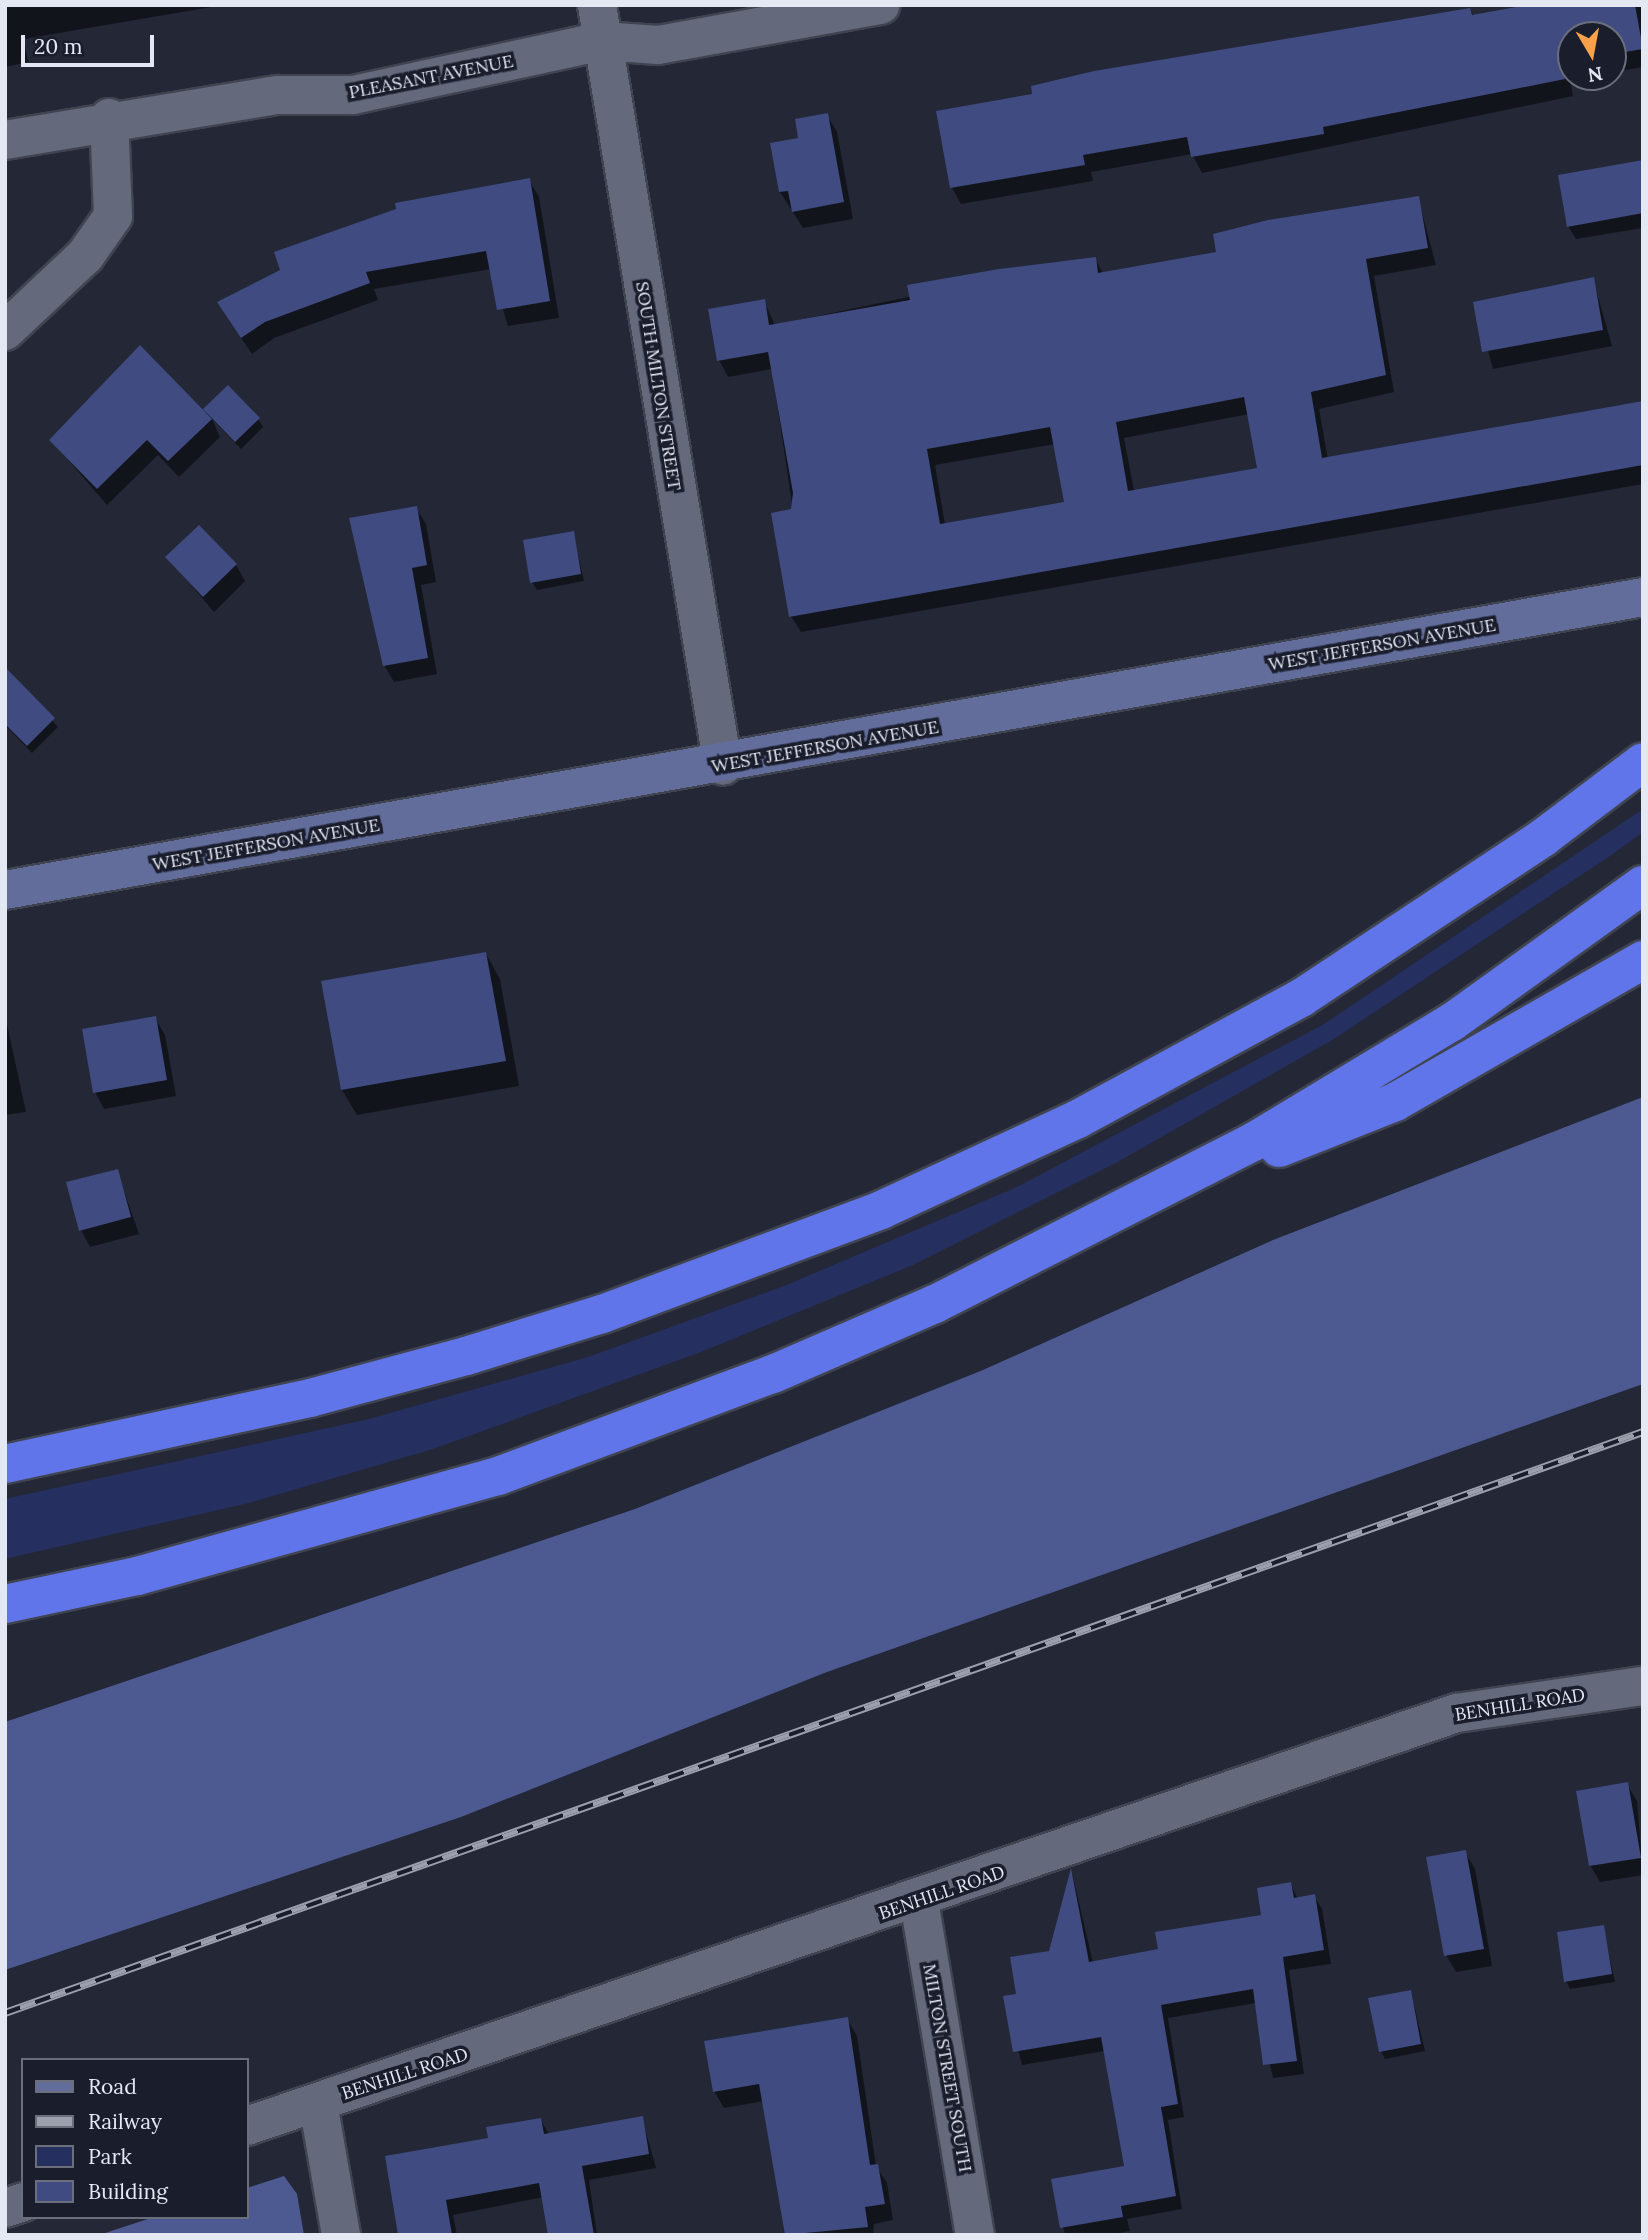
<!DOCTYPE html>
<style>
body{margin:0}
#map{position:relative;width:1648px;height:2240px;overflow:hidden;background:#232736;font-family:Lora,serif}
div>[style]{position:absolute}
.green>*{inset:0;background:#252f60}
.forest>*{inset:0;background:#4d5a91}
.shadow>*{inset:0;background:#0007}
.building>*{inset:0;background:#3f4b81}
.roads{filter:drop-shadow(2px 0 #404450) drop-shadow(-2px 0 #404450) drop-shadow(0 2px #404450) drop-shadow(0 -2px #404450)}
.street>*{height:38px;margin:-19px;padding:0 19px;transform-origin:19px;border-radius:19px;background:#64697b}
.secondary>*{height:38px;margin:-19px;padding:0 19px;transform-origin:19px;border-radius:19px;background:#636d9c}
.highway>*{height:38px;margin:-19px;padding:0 19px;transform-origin:19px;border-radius:19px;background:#6075e9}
.rail>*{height:8px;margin-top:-4px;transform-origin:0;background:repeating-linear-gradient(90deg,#1a1d2c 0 16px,#9ca0ac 0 32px);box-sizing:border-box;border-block:2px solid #9ca0ac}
span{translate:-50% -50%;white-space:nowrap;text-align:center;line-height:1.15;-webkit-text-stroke:7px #1a1d2c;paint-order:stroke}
.street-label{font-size:18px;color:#e4e8f2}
.frame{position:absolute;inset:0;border:7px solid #e4e8f2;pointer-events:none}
.legend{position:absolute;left:21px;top:2058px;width:228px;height:161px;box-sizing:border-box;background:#1a1d2c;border:2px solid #6b6e7b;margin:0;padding:9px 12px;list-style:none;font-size:21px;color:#e4e8f2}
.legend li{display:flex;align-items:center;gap:14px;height:35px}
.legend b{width:35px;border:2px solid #6b6e7b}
.north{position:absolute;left:1557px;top:21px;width:70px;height:70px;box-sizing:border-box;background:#1a1d2c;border:2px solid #6b6e7b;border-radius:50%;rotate:170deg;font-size:19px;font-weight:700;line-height:28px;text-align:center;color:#e4e8f2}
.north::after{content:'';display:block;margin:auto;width:24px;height:32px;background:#f8a14a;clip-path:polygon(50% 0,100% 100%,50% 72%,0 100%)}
.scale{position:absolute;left:21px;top:35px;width:133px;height:32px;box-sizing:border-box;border:4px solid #e4e8f2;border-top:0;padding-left:9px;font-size:21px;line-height:24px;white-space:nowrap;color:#e4e8f2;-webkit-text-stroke:5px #1a1d2c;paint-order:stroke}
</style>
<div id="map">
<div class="green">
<div style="clip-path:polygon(1643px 809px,1643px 832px,1613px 854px,1334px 1039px,1114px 1164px,913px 1265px,701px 1352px,433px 1449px,249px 1503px,5px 1559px,5px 1499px,369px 1419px,588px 1357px,784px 1286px,1017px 1187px,1324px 1024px)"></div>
</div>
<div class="forest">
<div style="clip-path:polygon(1643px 1097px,1643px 1384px,827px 1672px,461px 1817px,5px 1970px,5px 1722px,635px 1509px,983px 1370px,1273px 1240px)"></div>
<div style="clip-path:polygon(284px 2176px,297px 2194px,304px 2235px,99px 2235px,154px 2217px,247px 2217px,247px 2188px)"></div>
</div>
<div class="shadow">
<div style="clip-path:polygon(5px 5px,223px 5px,24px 39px,28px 62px,5px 67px)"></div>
<div style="clip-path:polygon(1537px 5px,1643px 5px,1643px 67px,1613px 72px,1613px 35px,1571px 35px,1571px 77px,1586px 77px,1570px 80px,1573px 96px,1202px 173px,1192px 154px,1091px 172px,1093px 181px,961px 204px,952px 188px,1470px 10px,1474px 17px)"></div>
<div style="clip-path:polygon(827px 115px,837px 132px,853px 219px,803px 228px,780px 192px,800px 139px)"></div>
<div style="clip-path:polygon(1643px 163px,1643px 228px,1576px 239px,1568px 226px)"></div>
<div style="clip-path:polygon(529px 180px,539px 197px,559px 318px,508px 326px,491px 269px,374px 289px,378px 300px,274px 338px,252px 354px,229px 320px,282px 270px)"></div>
<div style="clip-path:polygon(evenodd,1418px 198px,1436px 265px,1374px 276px,1394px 392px,1319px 409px,1328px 459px,1643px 402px,1643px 484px,801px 632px,791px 616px,793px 511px,772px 369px,728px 377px,719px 360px,764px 301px,775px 325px,1095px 258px,1103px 274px,1218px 253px,1418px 198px,1249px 414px,1259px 469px,1134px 491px,1124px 438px,1249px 414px,1418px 198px,1055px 444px,1066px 504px,945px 525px,935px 465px,1055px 444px)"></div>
<div style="clip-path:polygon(1593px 279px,1612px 346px,1493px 369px,1475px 303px)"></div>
<div style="clip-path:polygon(205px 409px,258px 419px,263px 427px,241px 449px,212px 419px,220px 437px,179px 477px,158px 455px,107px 505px,51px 440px,209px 417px)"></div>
<div style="clip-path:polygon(416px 508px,426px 524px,436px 582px,421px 585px,437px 674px,394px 682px,384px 665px)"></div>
<div style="clip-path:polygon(573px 533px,584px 581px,537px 590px,532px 582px)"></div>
<div style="clip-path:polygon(168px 558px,236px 565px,245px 581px,214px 612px)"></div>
<div style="clip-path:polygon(19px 683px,58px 727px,32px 753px,5px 725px,5px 697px)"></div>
<div style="clip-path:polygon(486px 954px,500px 979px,519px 1086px,357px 1115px,342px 1090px,323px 983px)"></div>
<div style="clip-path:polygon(5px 1015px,26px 1112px,5px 1115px)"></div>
<div style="clip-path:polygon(155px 1018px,165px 1035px,176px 1096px,104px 1109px,95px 1092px)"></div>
<div style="clip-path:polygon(117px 1171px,139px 1234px,90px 1247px,81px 1230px)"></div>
<div style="clip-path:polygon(1627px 1784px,1637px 1801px,1643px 1875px,1600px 1882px,1590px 1865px)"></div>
<div style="clip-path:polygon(1465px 1852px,1475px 1869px,1492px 1966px,1456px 1972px,1446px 1955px)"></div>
<div style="clip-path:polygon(1072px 1872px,1093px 1963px,1160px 1951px,1264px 1916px,1290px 1883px,1298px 1899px,1314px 1896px,1322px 1909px,1331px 1964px,1289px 1970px,1304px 2074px,1273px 2078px,1256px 2003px,1168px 2018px,1184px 2117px,1168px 2120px,1182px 2209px,1127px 2219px,1130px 2231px,1107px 2235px,1065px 2235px,1053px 2180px,1126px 2167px,1105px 2051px,1022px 2065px,1005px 1998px,1018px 1995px,1050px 1952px)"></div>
<div style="clip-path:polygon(1603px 1927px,1615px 1982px,1570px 1989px,1566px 1981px)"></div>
<div style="clip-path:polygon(1411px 1992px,1425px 2051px,1385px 2059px,1381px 2051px)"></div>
<div style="clip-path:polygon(847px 2019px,857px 2036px,876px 2166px,887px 2183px,893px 2220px,874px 2224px,873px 2235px,787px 2235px,764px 2101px,724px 2108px,714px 2091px)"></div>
<div style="clip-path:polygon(642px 2118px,656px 2168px,589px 2180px,597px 2235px,550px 2235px,544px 2197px,453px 2215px,457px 2235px,402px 2235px,490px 2139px,540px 2119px,549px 2134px)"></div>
</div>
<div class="building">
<div style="clip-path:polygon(1527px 5px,1635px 5px,1643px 49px,1613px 54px,1613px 35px,1571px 35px,1571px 61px,1562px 63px,1565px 79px,1323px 127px,1324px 134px,1191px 157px,1187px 137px,1083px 155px,1085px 165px,950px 188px,936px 111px,1032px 94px,1031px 86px,1094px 71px,1470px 8px,1472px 15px)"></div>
<div style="clip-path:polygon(828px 113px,844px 202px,792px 212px,788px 191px,779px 192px,770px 143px,798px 138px,795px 119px)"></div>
<div style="clip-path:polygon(1643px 160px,1643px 213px,1567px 227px,1558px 175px)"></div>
<div style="clip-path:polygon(530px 178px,550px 301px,497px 310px,486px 251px,366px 272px,370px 283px,265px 322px,241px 338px,217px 302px,280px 270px,274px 252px,396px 209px,395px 203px)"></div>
<div style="clip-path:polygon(evenodd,1419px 196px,1428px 248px,1366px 259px,1386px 375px,1311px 392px,1322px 458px,1643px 401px,1643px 465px,789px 617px,771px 513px,791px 509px,793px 493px,768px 352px,717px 361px,708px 309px,765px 299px,769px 325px,910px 300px,907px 285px,999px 269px,1096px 257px,1098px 273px,1216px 252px,1213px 234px,1268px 220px,1419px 196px,1244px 397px,1257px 468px,1128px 491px,1116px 422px,1244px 397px,1419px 196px,1050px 427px,1064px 502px,940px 524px,927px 449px,1050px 427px)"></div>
<div style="clip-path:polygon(1594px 277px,1603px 330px,1482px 352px,1473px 302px)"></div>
<div style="clip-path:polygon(140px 345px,212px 419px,168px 461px,147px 440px,97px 489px,49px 440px)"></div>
<div style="clip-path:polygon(228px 385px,260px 418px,235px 442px,203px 409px)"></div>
<div style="clip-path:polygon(417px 506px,427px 565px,412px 568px,428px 658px,383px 666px,349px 518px)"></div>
<div style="clip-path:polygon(199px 525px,237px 564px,203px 597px,165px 557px)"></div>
<div style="clip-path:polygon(574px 531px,581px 574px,530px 583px,523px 540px)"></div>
<div style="clip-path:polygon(5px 667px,55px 718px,27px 746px,5px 724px)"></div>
<div style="clip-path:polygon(486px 952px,506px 1061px,341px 1090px,321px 981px)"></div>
<div style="clip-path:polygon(156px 1016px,167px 1080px,93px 1093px,82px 1029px)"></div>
<div style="clip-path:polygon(118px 1169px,131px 1217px,79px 1231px,66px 1182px)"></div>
<div style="clip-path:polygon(1628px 1782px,1641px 1858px,1589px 1866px,1576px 1791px)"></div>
<div style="clip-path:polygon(1466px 1850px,1484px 1949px,1444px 1956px,1426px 1857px)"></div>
<div style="clip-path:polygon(1071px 1868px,1089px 1962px,1158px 1949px,1155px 1932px,1261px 1915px,1257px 1888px,1291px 1882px,1294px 1898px,1315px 1894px,1324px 1950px,1283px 1957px,1297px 2061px,1263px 2065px,1253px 1989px,1161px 2005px,1178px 2104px,1161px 2107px,1176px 2196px,1121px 2206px,1123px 2217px,1060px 2228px,1051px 2179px,1124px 2166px,1101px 2037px,1013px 2052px,1003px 1996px,1016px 1994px,1010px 1957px,1049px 1951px)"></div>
<div style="clip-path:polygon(1604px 1925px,1612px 1974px,1564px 1982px,1557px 1932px)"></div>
<div style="clip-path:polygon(1411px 1990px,1421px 2044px,1379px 2052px,1368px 1998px)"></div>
<div style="clip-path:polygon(848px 2017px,870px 2165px,878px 2164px,885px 2204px,865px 2207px,868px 2227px,785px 2235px,759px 2084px,713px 2092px,704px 2041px)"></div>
<div style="clip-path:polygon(643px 2116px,649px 2154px,582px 2166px,594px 2235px,548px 2235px,539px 2183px,446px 2200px,452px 2235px,398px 2235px,385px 2156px,488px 2138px,486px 2127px,541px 2118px,544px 2134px)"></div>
</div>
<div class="roads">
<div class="street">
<div style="left:597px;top:5px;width:771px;rotate:80.6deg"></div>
<div style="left:5px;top:140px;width:277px;rotate:-9.4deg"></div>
<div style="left:278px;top:95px;width:75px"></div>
<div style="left:353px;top:95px;width:256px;rotate:-12.2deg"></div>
<div style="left:603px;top:41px;width:55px;rotate:4.2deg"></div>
<div style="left:658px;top:45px;width:226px;rotate:-10.2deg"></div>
<div style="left:5px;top:331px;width:110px;rotate:-43.2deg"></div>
<div style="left:85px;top:256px;width:49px;rotate:-55deg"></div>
<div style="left:113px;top:216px;width:98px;rotate:-92.3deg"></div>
<div style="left:919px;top:1901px;width:339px;rotate:80.5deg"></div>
<div style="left:318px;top:2103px;width:134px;rotate:80.1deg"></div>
<div style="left:247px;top:2126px;width:1279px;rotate:-18.85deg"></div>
<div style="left:1457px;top:1713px;width:188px;rotate:-8.3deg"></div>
<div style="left:5px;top:2208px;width:19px;rotate:-18deg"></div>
</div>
<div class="secondary">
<div style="left:5px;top:890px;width:1664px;rotate:-10.14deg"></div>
</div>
<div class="highway">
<div style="left:1279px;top:1148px;width:125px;rotate:-21.6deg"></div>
<div style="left:1395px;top:1102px;width:286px;rotate:-29.8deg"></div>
<div style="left:5px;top:1464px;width:312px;rotate:-12.2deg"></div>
<div style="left:310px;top:1398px;width:162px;rotate:-15.1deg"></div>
<div style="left:466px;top:1356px;width:142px;rotate:-17.2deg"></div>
<div style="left:602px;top:1314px;width:298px;rotate:-20.4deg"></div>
<div style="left:881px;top:1210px;width:217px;rotate:-24.8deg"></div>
<div style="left:1078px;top:1119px;width:254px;rotate:-28.5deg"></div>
<div style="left:1301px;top:998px;width:291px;rotate:-33.5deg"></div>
<div style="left:1544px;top:837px;width:124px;rotate:-37.1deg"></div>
<div style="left:5px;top:1604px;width:135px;rotate:-12deg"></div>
<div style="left:137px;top:1576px;width:375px;rotate:-15.5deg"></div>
<div style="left:498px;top:1476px;width:293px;rotate:-20.4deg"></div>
<div style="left:773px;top:1374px;width:176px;rotate:-23.4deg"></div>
<div style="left:935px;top:1304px;width:357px;rotate:-27deg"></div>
<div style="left:1253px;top:1142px;width:232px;rotate:-31.1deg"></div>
<div style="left:1452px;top:1022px;width:235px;rotate:-35.7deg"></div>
</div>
</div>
<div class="rail">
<div style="left:5px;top:2013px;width:1738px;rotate:-19.53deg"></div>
</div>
<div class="street-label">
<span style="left:431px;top:77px;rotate:-11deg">PLEASANT AVENUE</span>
<span style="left:658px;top:386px;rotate:81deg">SOUTH MILTON STREET</span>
<span style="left:1382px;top:645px;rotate:-10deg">WEST JEFFERSON AVENUE</span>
<span style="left:825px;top:747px;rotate:-10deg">WEST JEFFERSON AVENUE</span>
<span style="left:266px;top:845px;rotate:-10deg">WEST JEFFERSON AVENUE</span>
<span style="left:1520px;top:1705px;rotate:-9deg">BENHILL ROAD</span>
<span style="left:942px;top:1893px;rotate:-19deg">BENHILL ROAD</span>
<span style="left:947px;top:2068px;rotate:80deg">MILTON STREET SOUTH</span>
<span style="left:405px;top:2074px;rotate:-18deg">BENHILL ROAD</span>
</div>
<div class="frame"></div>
<ul class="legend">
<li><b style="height:9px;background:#636d9c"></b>Road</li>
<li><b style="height:9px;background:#9ca0ac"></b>Railway</li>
<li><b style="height:19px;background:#252f60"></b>Park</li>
<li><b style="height:19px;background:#3f4b81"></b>Building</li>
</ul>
<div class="north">N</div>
<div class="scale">20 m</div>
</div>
